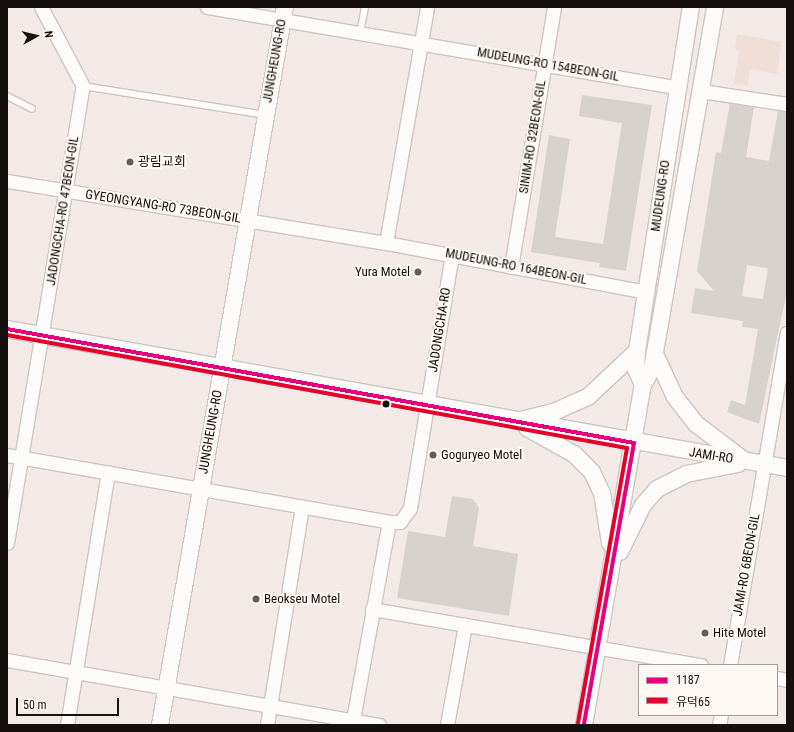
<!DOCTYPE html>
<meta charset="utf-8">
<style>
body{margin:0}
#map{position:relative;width:794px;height:732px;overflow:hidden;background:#f3eae7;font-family:"Roboto Condensed","Noto Sans KR",sans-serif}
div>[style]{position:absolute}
.commercial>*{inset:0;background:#f0ded8}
.building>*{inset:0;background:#d7d1ce}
.roads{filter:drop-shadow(1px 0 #ccc5c2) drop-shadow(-1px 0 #ccc5c2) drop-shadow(0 1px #ccc5c2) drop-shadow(0 -1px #ccc5c2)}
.service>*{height:6px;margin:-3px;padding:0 3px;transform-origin:3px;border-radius:3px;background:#fdfcfb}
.minor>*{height:13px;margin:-6.5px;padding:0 6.5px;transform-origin:6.5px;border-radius:6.5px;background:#fdfcfb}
.tertiary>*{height:16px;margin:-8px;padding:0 8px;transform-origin:8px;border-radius:8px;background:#fdfcfb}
.bus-1>*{height:4px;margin:-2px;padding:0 2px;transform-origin:2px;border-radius:2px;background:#e5007d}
.bus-2>*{height:4px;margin:-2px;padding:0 2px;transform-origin:2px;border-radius:2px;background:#e4002b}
.dots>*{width:11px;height:11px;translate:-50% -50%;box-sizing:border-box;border:2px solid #fef8f5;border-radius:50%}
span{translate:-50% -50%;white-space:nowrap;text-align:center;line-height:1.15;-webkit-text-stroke:4px #fef8f5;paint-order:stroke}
.street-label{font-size:13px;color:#15100e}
.poi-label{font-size:13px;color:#15100e}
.left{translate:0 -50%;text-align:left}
.right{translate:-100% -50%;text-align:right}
.frame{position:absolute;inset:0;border:8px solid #15100e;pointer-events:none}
.legend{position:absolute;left:638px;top:664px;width:140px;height:52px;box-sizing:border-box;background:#fef8f5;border:1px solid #a19b99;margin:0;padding:5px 7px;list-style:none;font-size:12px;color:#15100e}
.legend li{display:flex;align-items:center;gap:8px;height:20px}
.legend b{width:20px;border:1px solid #a19b99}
.north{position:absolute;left:16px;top:16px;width:40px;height:40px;-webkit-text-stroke:3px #fef8f5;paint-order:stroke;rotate:82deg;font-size:11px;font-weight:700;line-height:16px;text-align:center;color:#15100e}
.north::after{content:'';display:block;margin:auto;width:14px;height:18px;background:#15100e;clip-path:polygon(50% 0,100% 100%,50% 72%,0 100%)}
.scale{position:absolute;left:16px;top:698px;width:103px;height:18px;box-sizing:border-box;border:2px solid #15100e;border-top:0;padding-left:5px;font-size:12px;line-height:14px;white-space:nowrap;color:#15100e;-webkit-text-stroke:3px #fef8f5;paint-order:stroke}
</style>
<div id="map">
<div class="commercial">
<div style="clip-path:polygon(737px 34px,782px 42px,777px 74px,750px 69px,748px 85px,734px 84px,739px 51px,735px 49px)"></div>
</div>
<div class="building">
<div style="clip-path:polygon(582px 95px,652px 105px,626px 271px,599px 267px,600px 263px,531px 252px,549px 135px,570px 139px,555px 237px,603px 244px,622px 123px,579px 116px)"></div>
<div style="clip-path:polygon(evenodd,730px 103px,754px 107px,746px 157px,769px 161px,778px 111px,787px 112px,787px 291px,759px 424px,727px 412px,731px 400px,745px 405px,758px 329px,742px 327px,743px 321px,691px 313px,695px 288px,714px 291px,697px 271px,716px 152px,721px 153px,730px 103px,747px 265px,768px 268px,763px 299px,742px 296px,747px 265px)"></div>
<div style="clip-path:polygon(452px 496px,473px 499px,479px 508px,473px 546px,518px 554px,509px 616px,397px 598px,408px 531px,445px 537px)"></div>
</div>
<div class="roads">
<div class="service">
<div style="left:360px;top:33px;width:26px;rotate:-79deg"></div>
<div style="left:83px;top:86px;width:185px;rotate:9deg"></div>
<div style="left:7px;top:96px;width:28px;rotate:27deg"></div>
</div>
<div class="minor">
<div style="left:207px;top:7px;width:476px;rotate:9.7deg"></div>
<div style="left:701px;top:91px;width:87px;rotate:8.6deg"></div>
<div style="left:7px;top:181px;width:385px;rotate:9.3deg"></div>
<div style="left:387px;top:243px;width:265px;rotate:10.7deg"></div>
<div style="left:386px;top:243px;width:240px;rotate:-80.1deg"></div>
<div style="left:511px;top:267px;width:264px;rotate:-80.6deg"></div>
<div style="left:7px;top:455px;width:388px;rotate:9.9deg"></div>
<div style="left:7px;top:543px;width:463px;rotate:-80.6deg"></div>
<div style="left:83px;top:86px;width:89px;rotate:-118deg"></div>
<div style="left:372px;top:609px;width:334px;rotate:9.7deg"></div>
<div style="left:7px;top:660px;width:378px;rotate:9.9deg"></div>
<div style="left:730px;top:665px;width:337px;rotate:-80.3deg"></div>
<div style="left:777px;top:678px;width:10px;rotate:11deg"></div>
<div style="left:67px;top:725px;width:256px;rotate:-80.8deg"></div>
<div style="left:267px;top:725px;width:221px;rotate:-80.9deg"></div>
<div style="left:352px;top:725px;width:206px;rotate:-79.7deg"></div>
<div style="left:389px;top:522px;width:11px"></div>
<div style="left:400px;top:522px;width:17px;rotate:-54deg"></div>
<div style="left:410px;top:508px;width:256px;rotate:-80.6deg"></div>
<div style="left:447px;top:725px;width:102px;rotate:-79.8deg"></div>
<div style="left:719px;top:725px;width:10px;rotate:-79deg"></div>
</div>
<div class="tertiary">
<div style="left:7px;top:329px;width:792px;rotate:10.1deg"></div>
<div style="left:655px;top:354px;width:47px;rotate:65.1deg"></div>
<div style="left:675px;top:397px;width:34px;rotate:52deg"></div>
<div style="left:696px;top:424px;width:60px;rotate:36.9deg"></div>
<div style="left:643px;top:385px;width:17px;rotate:-114deg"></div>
<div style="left:636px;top:369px;width:18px;rotate:-87deg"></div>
<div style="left:637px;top:351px;width:348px;rotate:-81.1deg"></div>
<div style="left:521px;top:420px;width:36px;rotate:-14deg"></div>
<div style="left:556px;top:411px;width:36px;rotate:-24deg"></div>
<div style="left:589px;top:396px;width:66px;rotate:-43.2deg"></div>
<div style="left:527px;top:428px;width:54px;rotate:29deg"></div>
<div style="left:574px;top:454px;width:25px;rotate:45deg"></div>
<div style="left:592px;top:472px;width:23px;rotate:65deg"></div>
<div style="left:602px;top:493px;width:51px;rotate:80.9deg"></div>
<div style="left:620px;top:552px;width:52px;rotate:-63.9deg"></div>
<div style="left:643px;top:505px;width:21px;rotate:-49deg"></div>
<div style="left:657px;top:489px;width:33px;rotate:-27deg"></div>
<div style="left:686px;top:474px;width:53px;rotate:-10.9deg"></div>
<div style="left:160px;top:725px;width:729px;rotate:-80.12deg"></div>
<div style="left:584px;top:725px;width:345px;rotate:-80.2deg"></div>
<div style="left:643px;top:385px;width:18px;rotate:-61deg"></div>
<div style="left:652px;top:369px;width:367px;rotate:-80.1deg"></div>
</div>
</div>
<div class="bus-1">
<div style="left:7px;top:329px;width:637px;rotate:10.3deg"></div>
<div style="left:634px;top:443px;width:286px;rotate:100.1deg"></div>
</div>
<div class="bus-2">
<div style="left:7px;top:335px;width:630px;rotate:10.33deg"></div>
<div style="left:627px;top:448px;width:280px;rotate:100.1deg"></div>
</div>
<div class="dots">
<div style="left:130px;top:162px;background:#635c5a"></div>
<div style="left:418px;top:272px;background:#635c5a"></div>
<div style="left:386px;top:404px;background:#15100e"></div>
<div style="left:433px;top:455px;background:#635c5a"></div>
<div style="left:256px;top:599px;background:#635c5a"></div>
<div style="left:705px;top:633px;background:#635c5a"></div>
</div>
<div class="street-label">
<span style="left:275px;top:61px;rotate:-80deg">JUNGHEUNG-RO</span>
<span style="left:548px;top:65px;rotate:10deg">MUDEUNG-RO 154BEON-GIL</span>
<span style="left:533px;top:137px;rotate:-81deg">SINIM-RO 32BEON-GIL</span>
<span style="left:661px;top:196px;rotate:-82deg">MUDEUNG-RO</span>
<span style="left:163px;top:207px;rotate:9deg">GYEONGYANG-RO 73BEON-GIL</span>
<span style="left:63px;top:211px;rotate:-81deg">JADONGCHA-RO 47BEON-GIL</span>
<span style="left:516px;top:267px;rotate:11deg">MUDEUNG-RO 164BEON-GIL</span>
<span style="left:440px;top:330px;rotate:-81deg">JADONGCHA-RO</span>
<span style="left:211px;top:432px;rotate:-80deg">JUNGHEUNG-RO</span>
<span style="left:711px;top:456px;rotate:9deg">JAMI-RO</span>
<span style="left:747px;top:565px;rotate:-80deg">JAMI-RO 6BEON-GIL</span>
</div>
<div class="poi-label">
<span class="left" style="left:138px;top:162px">광림교회</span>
<span class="right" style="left:410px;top:272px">Yura Motel</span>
<span class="left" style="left:441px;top:455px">Goguryeo Motel</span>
<span class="left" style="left:264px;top:599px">Beokseu Motel</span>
<span class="left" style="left:713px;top:633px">Hite Motel</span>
</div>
<div class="frame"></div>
<ul class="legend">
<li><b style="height:5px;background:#e5007d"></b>1187</li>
<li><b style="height:5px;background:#e4002b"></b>유덕65</li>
</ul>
<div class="north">N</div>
<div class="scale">50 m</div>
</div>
